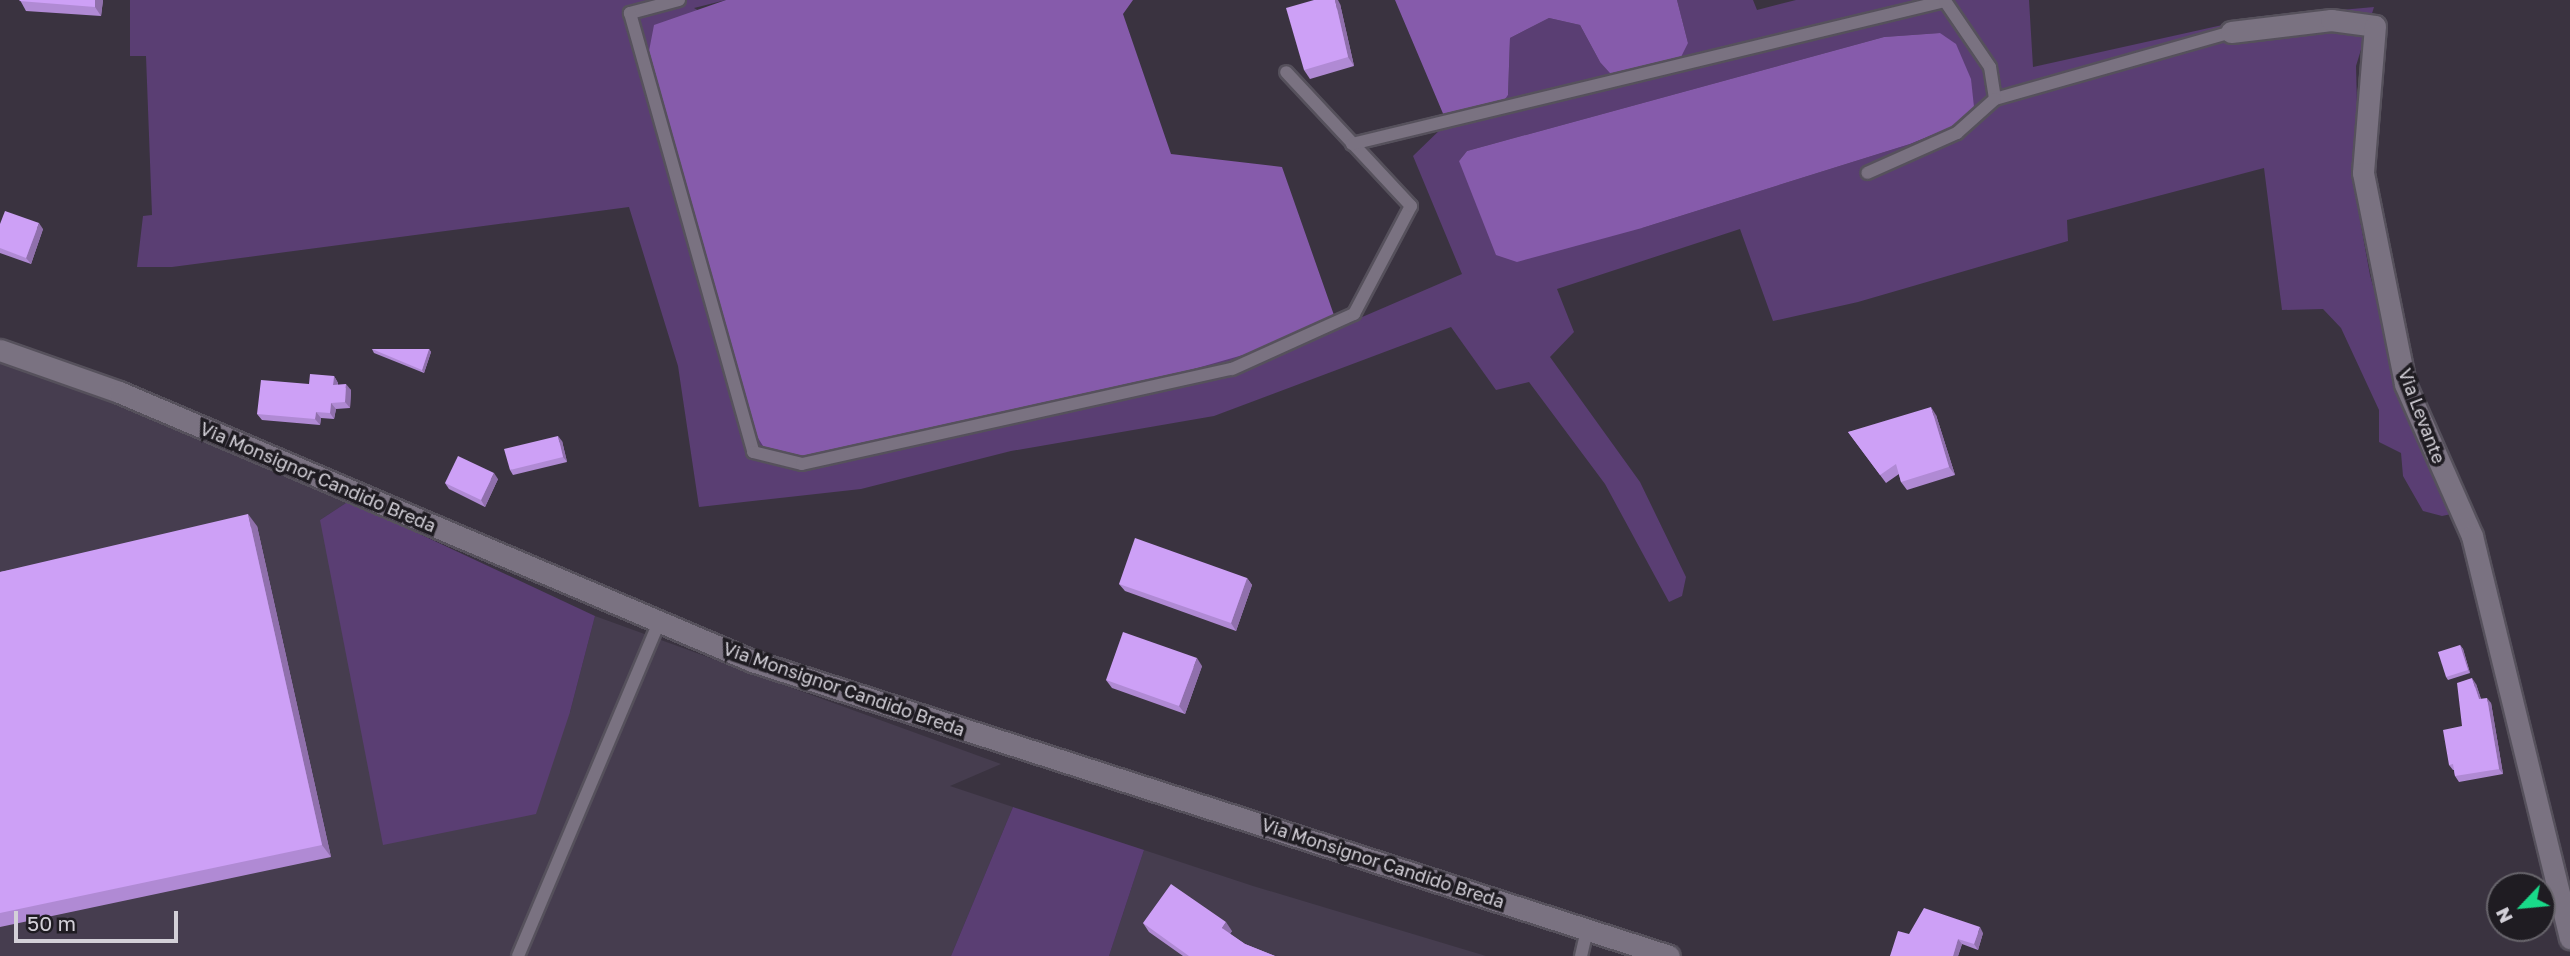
<!DOCTYPE html>
<style>
body{margin:0}
#map{position:relative;width:2570px;height:956px;overflow:hidden;background:#3a3340;font-family:"Golos Text",sans-serif}
div>[style]{position:absolute}
.built>*{inset:0;background:#463d4f}
.green>*{inset:0;background:#5a3e73}
.water>*{inset:0;background:#865bab}
.roads{filter:drop-shadow(2px 0 #56515c) drop-shadow(-2px 0 #56515c) drop-shadow(0 2px #56515c) drop-shadow(0 -2px #56515c)}
.service>*{height:12px;margin:-6px;padding:0 6px;transform-origin:6px;border-radius:6px;background:#7a7281}
.minor>*{height:21px;margin:-10.5px;padding:0 10.5px;transform-origin:10.5px;border-radius:10.5px;background:#7a7281}
.secondary>*{height:21px;margin:-10.5px;padding:0 10.5px;transform-origin:10.5px;border-radius:10.5px;background:#7a7281}
.wall>*{inset:0;background:#b08ad4}
.shaded-wall>*{inset:0;background:#9070ac}
.building>*{inset:0;background:#cda0f6}
span{translate:-50% -50%;white-space:nowrap;text-align:center;line-height:1.15;-webkit-text-stroke:7px #1f1c22;paint-order:stroke}
.street-label{font-size:18px;color:#d3d0d8}
.north{position:absolute;left:2486px;top:872px;width:70px;height:70px;box-sizing:border-box;background:#1f1c22;border:2px solid #67646b;border-radius:50%;rotate:244deg;font-size:19px;font-weight:700;line-height:28px;text-align:center;color:#d3d0d8}
.north::after{content:'';display:block;margin:auto;width:24px;height:32px;background:#19d989;clip-path:polygon(50% 0,100% 100%,50% 72%,0 100%)}
.scale{position:absolute;left:14px;top:911px;width:164px;height:32px;box-sizing:border-box;border:4px solid #d3d0d8;border-top:0;padding-left:9px;font-size:21px;line-height:24px;white-space:nowrap;color:#d3d0d8;-webkit-text-stroke:5px #1f1c22;paint-order:stroke}
</style>
<div id="map">
<div class="built">
<div style="clip-path:polygon(0 356px,250px 453px,349px 501px,320px 520px,570px 712px,595px 616px,1001px 764px,950px 786px,1013px 807px,951px 956px,0 956px)"></div>
<div style="clip-path:polygon(1144px 850px,1253px 886px,1486px 956px,1109px 956px)"></div>
</div>
<div class="green">
<div style="clip-path:polygon(evenodd,130px 0,726px 0,694px 8px,1278px 345px,1339px 327px,1462px 274px,1413px 156px,1447px 123px,1508px 95px,1510px 38px,1549px 18px,1580px 25px,1600px 62px,1688px 43px,1677px 0,1753px 0,1757px 10px,1796px 0,2029px 0,2033px 67px,2254px 18px,2374px 7px,2356px 66px,2360px 220px,2370px 275px,2396px 370px,2456px 513px,2442px 516px,2423px 511px,2403px 476px,2401px 453px,2379px 442px,2379px 410px,2341px 328px,2323px 309px,2282px 310px,2264px 168px,2067px 220px,2068px 241px,1858px 302px,1773px 321px,1740px 229px,1557px 289px,1574px 332px,1550px 357px,1640px 482px,1686px 577px,1682px 596px,1669px 602px,1605px 484px,1529px 382px,1496px 390px,1451px 327px,1214px 416px,1011px 451px,861px 489px,699px 507px,678px 366px,629px 207px,172px 267px,137px 267px,143px 216px,152px 215px,146px 56px,130px 56px,130px 0,1940px 33px,1967px 121px,1910px 144px,1642px 228px,1459px 161px,1467px 151px,1884px 37px,1940px 33px)"></div>
<div style="clip-path:polygon(349px 501px,595px 616px,570px 712px,536px 814px,383px 845px,320px 520px)"></div>
<div style="clip-path:polygon(1013px 807px,1144px 850px,1109px 956px,951px 956px)"></div>
</div>
<div class="water">
<div style="clip-path:polygon(726px 0,1133px 0,1123px 14px,1171px 154px,1282px 167px,1335px 318px,1278px 345px,1155px 380px,805px 457px,765px 449px,753px 430px,649px 51px,654px 25px)"></div>
<div style="clip-path:polygon(1395px 0,1677px 0,1688px 43px,1676px 67px,1619px 83px,1600px 62px,1580px 25px,1549px 18px,1510px 38px,1508px 95px,1499px 107px,1447px 123px)"></div>
<div style="clip-path:polygon(1940px 33px,1956px 44px,1971px 79px,1974px 107px,1967px 121px,1910px 144px,1642px 228px,1517px 262px,1496px 255px,1459px 161px,1467px 151px,1884px 37px)"></div>
</div>
<div class="roads">
<div class="service">
<div style="left:679px;top:0;width:51px;rotate:165.1deg"></div>
<div style="left:630px;top:13px;width:456px;rotate:74.3deg"></div>
<div style="left:753px;top:452px;width:50px;rotate:13.8deg"></div>
<div style="left:802px;top:464px;width:440px;rotate:-12.5deg"></div>
<div style="left:1232px;top:369px;width:134px;rotate:-24.3deg"></div>
<div style="left:1354px;top:314px;width:122px;rotate:-62.2deg"></div>
<div style="left:1411px;top:206px;width:183px;rotate:-133deg"></div>
<div style="left:1995px;top:99px;width:245px;rotate:-15.8deg"></div>
<div style="left:1352px;top:144px;width:610px;rotate:-13.56deg"></div>
<div style="left:1945px;top:1px;width:80px;rotate:55.7deg"></div>
<div style="left:1990px;top:67px;width:32px;rotate:81deg"></div>
<div style="left:1995px;top:99px;width:51px;rotate:138.2deg"></div>
<div style="left:1957px;top:133px;width:98px;rotate:156deg"></div>
<div style="left:518px;top:956px;width:363px;rotate:-67.1deg"></div>
<div style="left:1581px;top:956px;width:28px;rotate:-77deg"></div>
</div>
<div class="minor">
<div style="left:2231px;top:32px;width:101px;rotate:-6.8deg"></div>
<div style="left:2331px;top:20px;width:44px;rotate:7.8deg"></div>
<div style="left:2375px;top:26px;width:147px;rotate:94.7deg"></div>
<div style="left:2363px;top:173px;width:215px;rotate:78.7deg"></div>
<div style="left:2405px;top:384px;width:166px;rotate:66.2deg"></div>
<div style="left:2472px;top:536px;width:414px;rotate:76.3deg"></div>
</div>
<div class="secondary">
<div style="left:0;top:350px;width:126px;rotate:19.4deg"></div>
<div style="left:119px;top:392px;width:688px;rotate:23.02deg"></div>
<div style="left:752px;top:661px;width:963px;rotate:17.83deg"></div>
</div>
</div>
<div class="wall">
<div style="clip-path:polygon(20px 0,103px 0,101px 16px,26px 11px)"></div>
<div style="clip-path:polygon(1340px 4px,1354px 66px,1310px 79px,1304px 70px)"></div>
<div style="clip-path:polygon(0 224px,43px 229px,31px 264px,0 253px)"></div>
<div style="clip-path:polygon(372px 349px,429px 349px,431px 352px,424px 373px,374px 353px)"></div>
<div style="clip-path:polygon(334px 376px,338px 383px,338px 385px,351px 390px,350px 408px,336px 409px,334px 419px,321px 418px,320px 425px,262px 420px,257px 414px)"></div>
<div style="clip-path:polygon(1936px 415px,1955px 475px,1907px 490px,1901px 482px,1899px 474px,1886px 483px,1848px 432px)"></div>
<div style="clip-path:polygon(562px 441px,567px 462px,513px 475px,510px 470px)"></div>
<div style="clip-path:polygon(498px 479px,485px 507px,449px 489px,445px 483px)"></div>
<div style="clip-path:polygon(257px 526px,331px 857px,0 927px,0 572px)"></div>
<div style="clip-path:polygon(1247px 578px,1252px 585px,1236px 631px,1125px 591px,1119px 584px)"></div>
<div style="clip-path:polygon(2460px 645px,2463px 649px,2470px 673px,2448px 680px,2446px 677px)"></div>
<div style="clip-path:polygon(1202px 666px,1185px 714px,1112px 688px,1106px 680px)"></div>
<div style="clip-path:polygon(2476px 684px,2481px 699px,2491px 703px,2503px 774px,2459px 782px,2455px 776px,2454px 770px,2453px 770px,2449px 765px)"></div>
<div style="clip-path:polygon(1143px 923px,1232px 931px,1230px 934px,1245px 944px,1275px 956px,1183px 956px,1149px 932px)"></div>
<div style="clip-path:polygon(1983px 933px,1978px 950px,1962px 944px,1958px 956px,1890px 956px,1909px 934px)"></div>
</div>
<div class="shaded-wall">
<div style="clip-path:polygon(95px 0,103px 0,101px 16px,95px 7px)"></div>
<div style="clip-path:polygon(1335px 0,1338px 0,1340px 4px,1354px 66px,1348px 57px)"></div>
<div style="clip-path:polygon(39px 223px,43px 229px,31px 264px,26px 258px)"></div>
<div style="clip-path:polygon(429px 349px,431px 352px,424px 373px,422px 370px)"></div>
<div style="clip-path:polygon(334px 376px,338px 383px,337px 391px,333px 385px)"></div>
<div style="clip-path:polygon(346px 384px,351px 390px,350px 408px,345px 402px)"></div>
<div style="clip-path:polygon(331px 403px,336px 409px,334px 419px,330px 413px)"></div>
<div style="clip-path:polygon(1931px 407px,1936px 415px,1955px 475px,1949px 467px)"></div>
<div style="clip-path:polygon(316px 412px,321px 418px,320px 425px,315px 419px)"></div>
<div style="clip-path:polygon(558px 436px,562px 441px,567px 462px,563px 457px)"></div>
<div style="clip-path:polygon(494px 473px,498px 479px,485px 507px,481px 500px)"></div>
<div style="clip-path:polygon(248px 514px,257px 526px,331px 857px,322px 845px)"></div>
<div style="clip-path:polygon(1247px 578px,1252px 585px,1236px 631px,1231px 623px)"></div>
<div style="clip-path:polygon(2460px 645px,2463px 649px,2470px 673px,2468px 670px)"></div>
<div style="clip-path:polygon(1197px 658px,1202px 666px,1185px 714px,1179px 706px)"></div>
<div style="clip-path:polygon(2472px 678px,2476px 684px,2483px 705px,2479px 699px)"></div>
<div style="clip-path:polygon(2487px 698px,2491px 703px,2503px 774px,2499px 769px)"></div>
<div style="clip-path:polygon(1226px 922px,1232px 931px,1228px 936px,1222px 928px)"></div>
<div style="clip-path:polygon(1980px 927px,1983px 933px,1978px 950px,1974px 944px)"></div>
<div style="clip-path:polygon(1958px 939px,1962px 944px,1958px 956px,1953px 956px)"></div>
</div>
<div class="building">
<div style="clip-path:polygon(20px 0,95px 0,95px 7px,19px 1px)"></div>
<div style="clip-path:polygon(1314px 0,1335px 0,1348px 57px,1304px 70px,1286px 8px)"></div>
<div style="clip-path:polygon(5px 211px,39px 223px,26px 258px,0 248px,0 224px)"></div>
<div style="clip-path:polygon(372px 349px,429px 349px,422px 370px)"></div>
<div style="clip-path:polygon(310px 374px,334px 376px,333px 385px,346px 384px,345px 402px,331px 403px,330px 413px,316px 412px,315px 419px,257px 414px,261px 380px,309px 384px)"></div>
<div style="clip-path:polygon(1931px 407px,1949px 467px,1901px 482px,1896px 464px,1880px 475px,1848px 432px)"></div>
<div style="clip-path:polygon(558px 436px,563px 457px,510px 470px,504px 449px)"></div>
<div style="clip-path:polygon(458px 456px,494px 473px,481px 500px,445px 483px)"></div>
<div style="clip-path:polygon(248px 514px,322px 845px,0 913px,0 572px)"></div>
<div style="clip-path:polygon(1135px 538px,1247px 578px,1231px 623px,1119px 584px)"></div>
<div style="clip-path:polygon(1123px 632px,1197px 658px,1179px 706px,1106px 680px)"></div>
<div style="clip-path:polygon(2460px 645px,2468px 670px,2446px 677px,2438px 652px)"></div>
<div style="clip-path:polygon(2472px 678px,2479px 699px,2487px 698px,2499px 769px,2455px 776px,2453px 764px,2449px 765px,2443px 730px,2462px 726px,2457px 683px)"></div>
<div style="clip-path:polygon(1171px 884px,1226px 922px,1222px 928px,1245px 944px,1275px 956px,1189px 956px,1143px 923px)"></div>
<div style="clip-path:polygon(1924px 908px,1980px 927px,1974px 944px,1958px 939px,1953px 956px,1890px 956px,1898px 931px,1909px 934px)"></div>
</div>
<div class="street-label">
<span style="left:2422px;top:416px;rotate:69deg">Via Levante</span>
<span style="left:318px;top:477px;rotate:23deg">Via Monsignor Candido Breda</span>
<span style="left:844px;top:689px;rotate:19deg">Via Monsignor Candido Breda</span>
<span style="left:1383px;top:863px;rotate:18deg">Via Monsignor Candido Breda</span>
</div>
<div class="north">N</div>
<div class="scale">50 m</div>
</div>
